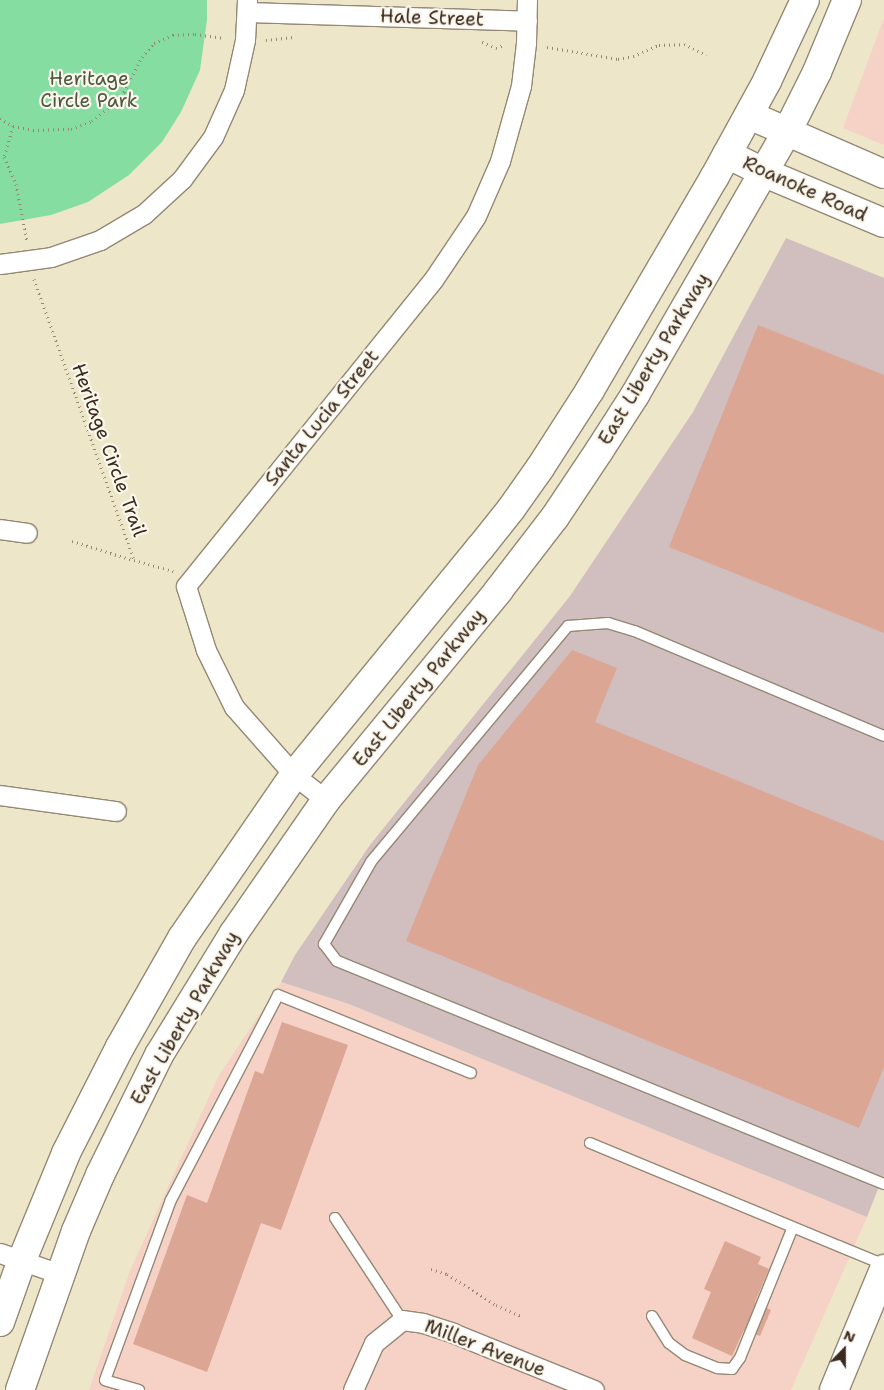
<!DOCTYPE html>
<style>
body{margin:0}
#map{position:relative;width:884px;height:1390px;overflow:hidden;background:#ede6c9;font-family:"Shantell Sans",sans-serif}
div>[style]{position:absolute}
.built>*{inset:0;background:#f6d1c6}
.industrial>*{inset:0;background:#d1bfbf}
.green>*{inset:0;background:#86dda1}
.building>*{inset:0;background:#dba693}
.path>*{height:3px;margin-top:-1.5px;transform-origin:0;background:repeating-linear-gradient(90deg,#948874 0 1px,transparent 0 5px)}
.roads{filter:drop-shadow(1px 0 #948874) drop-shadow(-1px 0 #948874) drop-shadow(0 1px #948874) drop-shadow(0 -1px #948874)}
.lane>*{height:10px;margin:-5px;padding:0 5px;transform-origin:5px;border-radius:5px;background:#fff}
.street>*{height:19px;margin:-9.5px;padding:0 9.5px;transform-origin:9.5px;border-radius:9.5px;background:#fff}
.secondary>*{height:28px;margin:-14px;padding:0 14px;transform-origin:14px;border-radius:14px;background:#fff}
.primary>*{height:28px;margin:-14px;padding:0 14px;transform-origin:14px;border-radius:14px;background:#fff}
span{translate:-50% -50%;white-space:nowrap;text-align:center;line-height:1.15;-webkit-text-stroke:4.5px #fbf7ec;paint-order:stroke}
.street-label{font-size:19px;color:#3b2a1e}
.park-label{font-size:19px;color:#4e573f}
.north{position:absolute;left:819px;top:1325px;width:50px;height:50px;-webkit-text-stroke:4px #fbf7ec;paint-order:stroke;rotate:22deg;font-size:14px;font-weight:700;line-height:20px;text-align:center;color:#3b2a1e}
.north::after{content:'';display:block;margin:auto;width:18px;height:22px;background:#3b2a1e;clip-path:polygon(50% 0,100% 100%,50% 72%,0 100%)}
</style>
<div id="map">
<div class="built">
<div style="clip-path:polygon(884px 18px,884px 145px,843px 128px)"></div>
<div style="clip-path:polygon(281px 982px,349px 1004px,867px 1217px,791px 1390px,89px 1390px,130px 1271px,218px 1077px)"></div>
</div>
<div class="industrial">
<div style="clip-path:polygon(786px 238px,884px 278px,884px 1174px,867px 1217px,349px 1004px,281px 982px,295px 955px,370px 845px,570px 596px,693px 412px)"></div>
</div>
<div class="green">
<div style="clip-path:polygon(0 0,207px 0,207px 20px,200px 70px,181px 112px,162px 142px,129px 175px,88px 202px,51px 215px,0 224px)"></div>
</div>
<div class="building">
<div style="clip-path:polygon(758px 325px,884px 375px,884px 633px,669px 547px)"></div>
<div style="clip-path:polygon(572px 650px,617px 668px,595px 722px,884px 841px,884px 1067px,859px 1128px,406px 941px,478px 765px)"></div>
<div style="clip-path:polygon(282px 1022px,348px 1045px,281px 1230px,261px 1223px,207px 1372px,133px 1344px,187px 1195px,207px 1203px,255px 1071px,263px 1074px)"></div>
<div style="clip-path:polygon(725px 1241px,761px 1257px,758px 1264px,769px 1269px,755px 1302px,771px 1310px,760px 1336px,744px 1330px,732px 1356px,692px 1338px,711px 1292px,704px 1289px)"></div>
</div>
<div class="path">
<div style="left:266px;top:40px;width:28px;rotate:-6deg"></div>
<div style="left:482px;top:42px;width:15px;rotate:23deg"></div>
<div style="left:496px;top:48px;width:9px;rotate:-21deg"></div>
<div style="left:547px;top:47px;width:72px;rotate:9.6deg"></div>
<div style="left:618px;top:59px;width:15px;rotate:-11deg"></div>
<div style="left:633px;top:56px;width:28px;rotate:-23deg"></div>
<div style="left:659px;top:45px;width:25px;rotate:-2deg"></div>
<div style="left:684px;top:44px;width:25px;rotate:26deg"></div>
<div style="left:0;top:118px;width:15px;rotate:32deg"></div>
<div style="left:13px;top:126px;width:20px;rotate:11deg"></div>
<div style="left:33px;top:130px;width:38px;rotate:-2deg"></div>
<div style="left:71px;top:129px;width:22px;rotate:-21deg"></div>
<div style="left:92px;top:121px;width:23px;rotate:-38deg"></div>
<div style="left:110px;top:107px;width:21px;rotate:-47deg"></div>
<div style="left:124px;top:92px;width:39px;rotate:-63deg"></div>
<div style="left:142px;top:57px;width:18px;rotate:-49deg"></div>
<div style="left:154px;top:43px;width:21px;rotate:-23deg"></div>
<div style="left:173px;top:35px;width:22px;rotate:-3deg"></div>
<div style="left:195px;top:34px;width:29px;rotate:8deg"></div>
<div style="left:13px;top:126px;width:32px;rotate:106deg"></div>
<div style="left:4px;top:157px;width:30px;rotate:66deg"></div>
<div style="left:16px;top:184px;width:58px;rotate:79.1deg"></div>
<div style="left:34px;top:279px;width:298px;rotate:70.4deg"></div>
<div style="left:134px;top:560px;width:41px;rotate:15.8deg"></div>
<div style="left:72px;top:541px;width:64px;rotate:17.3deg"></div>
<div style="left:431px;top:1269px;width:17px;rotate:17deg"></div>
<div style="left:447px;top:1274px;width:58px;rotate:32.3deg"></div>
<div style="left:496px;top:1305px;width:27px;rotate:24deg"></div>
</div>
<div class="roads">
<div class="lane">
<div style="left:884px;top:736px;width:271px;rotate:-157.2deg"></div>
<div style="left:634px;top:631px;width:27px;rotate:-163deg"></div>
<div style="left:608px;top:623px;width:40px;rotate:175.7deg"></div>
<div style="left:568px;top:626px;width:307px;rotate:129.9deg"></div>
<div style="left:371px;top:862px;width:95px;rotate:119.8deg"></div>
<div style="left:324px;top:944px;width:21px;rotate:53deg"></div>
<div style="left:337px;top:961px;width:591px;rotate:22.18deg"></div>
<div style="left:590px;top:1143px;width:318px;rotate:22.5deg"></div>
<div style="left:335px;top:1218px;width:122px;rotate:56.7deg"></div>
<div style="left:652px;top:1316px;width:32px;rotate:58deg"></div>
<div style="left:669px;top:1343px;width:20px;rotate:37deg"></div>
<div style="left:685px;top:1355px;width:35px;rotate:22deg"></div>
<div style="left:717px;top:1368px;width:15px;rotate:4deg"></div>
<div style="left:732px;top:1369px;width:14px;rotate:-54deg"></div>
<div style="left:740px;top:1358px;width:141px;rotate:-68deg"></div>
<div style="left:139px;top:1390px;width:35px;rotate:-164deg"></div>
<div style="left:105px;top:1380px;width:192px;rotate:-69.9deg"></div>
<div style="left:171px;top:1200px;width:231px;rotate:-62.4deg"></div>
<div style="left:278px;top:995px;width:208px;rotate:22deg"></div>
</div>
<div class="street">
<div style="left:248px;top:12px;width:279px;rotate:1.8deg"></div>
<div style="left:0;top:264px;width:51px;rotate:-7.8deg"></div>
<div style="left:51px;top:257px;width:52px;rotate:-19.1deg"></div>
<div style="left:100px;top:240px;width:51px;rotate:-30.6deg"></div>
<div style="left:144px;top:214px;width:52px;rotate:-42.6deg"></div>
<div style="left:182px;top:179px;width:52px;rotate:-53.6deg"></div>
<div style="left:213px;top:137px;width:51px;rotate:-65.9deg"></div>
<div style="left:234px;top:90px;width:51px;rotate:-77.6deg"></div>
<div style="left:245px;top:40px;width:40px;rotate:-87.1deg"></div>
<div style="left:0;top:529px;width:27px;rotate:8deg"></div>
<div style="left:0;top:795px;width:117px;rotate:7.9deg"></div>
<div style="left:326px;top:800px;width:41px;rotate:-142deg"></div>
<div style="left:294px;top:775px;width:91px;rotate:-131.4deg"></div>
<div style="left:234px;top:707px;width:64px;rotate:-116.2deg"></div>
<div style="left:206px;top:650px;width:67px;rotate:-107.4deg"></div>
<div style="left:186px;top:586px;width:393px;rotate:-51.1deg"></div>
<div style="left:433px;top:280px;width:77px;rotate:-56.1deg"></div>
<div style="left:476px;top:216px;width:60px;rotate:-66.4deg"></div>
<div style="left:500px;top:161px;width:78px;rotate:-74.4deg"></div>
<div style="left:521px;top:86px;width:43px;rotate:-83.4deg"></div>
<div style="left:526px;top:43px;width:43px;rotate:-88.7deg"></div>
<div style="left:0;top:1253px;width:64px;rotate:19.3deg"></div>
<div style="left:353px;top:1390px;width:51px;rotate:-65.9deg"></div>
<div style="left:374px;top:1343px;width:36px;rotate:-39deg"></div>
<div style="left:402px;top:1320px;width:21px;rotate:8deg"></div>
<div style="left:423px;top:1323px;width:32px;rotate:18deg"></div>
<div style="left:453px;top:1333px;width:152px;rotate:22deg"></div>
</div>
<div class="secondary">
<div style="left:749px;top:115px;width:147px;rotate:23.6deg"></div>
<div style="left:727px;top:154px;width:42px;rotate:26.6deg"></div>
<div style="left:765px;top:173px;width:129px;rotate:22.8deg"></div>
<div style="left:0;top:1322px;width:66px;rotate:-70.5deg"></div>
<div style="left:22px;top:1260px;width:116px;rotate:-67.6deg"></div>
<div style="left:66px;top:1153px;width:119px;rotate:-63deg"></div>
<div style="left:120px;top:1047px;width:125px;rotate:-60.4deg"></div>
<div style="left:182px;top:938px;width:198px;rotate:-55.5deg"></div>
<div style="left:294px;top:775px;width:293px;rotate:-50.7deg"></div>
<div style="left:480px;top:548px;width:50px;rotate:-51.5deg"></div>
<div style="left:511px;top:509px;width:50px;rotate:-54.7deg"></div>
<div style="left:540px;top:468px;width:93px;rotate:-57.3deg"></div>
<div style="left:590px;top:390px;width:246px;rotate:-59.7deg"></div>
<div style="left:714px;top:178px;width:111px;rotate:-61.3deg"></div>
<div style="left:767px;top:81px;width:89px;rotate:-64.9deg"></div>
<div style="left:20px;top:1390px;width:169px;rotate:-70.6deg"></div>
<div style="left:76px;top:1231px;width:61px;rotate:-66.8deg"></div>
<div style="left:100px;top:1175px;width:134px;rotate:-63.8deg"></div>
<div style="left:159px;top:1055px;width:143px;rotate:-58.4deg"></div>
<div style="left:234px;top:933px;width:162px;rotate:-55.3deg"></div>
<div style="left:326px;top:800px;width:271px;rotate:-50.5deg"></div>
<div style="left:498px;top:591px;width:93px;rotate:-52.4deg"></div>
<div style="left:555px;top:517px;width:79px;rotate:-56.3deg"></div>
<div style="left:599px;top:451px;width:67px;rotate:-57.3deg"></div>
<div style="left:635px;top:395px;width:304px;rotate:-60deg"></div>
<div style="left:787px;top:132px;width:67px;rotate:-63.4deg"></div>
<div style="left:817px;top:72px;width:78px;rotate:-67.4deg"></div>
</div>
<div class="primary">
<div style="left:834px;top:1390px;width:131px;rotate:-67.5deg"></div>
</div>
</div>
<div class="street-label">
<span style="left:432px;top:18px;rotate:2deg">Hale Street</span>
<span style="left:805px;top:189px;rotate:24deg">Roanoke Road</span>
<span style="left:654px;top:359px;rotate:-59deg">East Liberty Parkway</span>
<span style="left:322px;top:418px;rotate:-51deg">Santa Lucia Street</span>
<span style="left:109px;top:450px;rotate:70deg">Heritage Circle Trail</span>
<span style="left:419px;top:688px;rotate:-51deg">East Liberty Parkway</span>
<span style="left:185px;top:1018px;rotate:-60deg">East Liberty Parkway</span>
<span style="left:485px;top:1348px;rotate:21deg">Miller Avenue</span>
</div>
<div class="park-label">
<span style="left:89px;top:90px">Heritage<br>Circle Park</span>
</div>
<div class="north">N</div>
</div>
